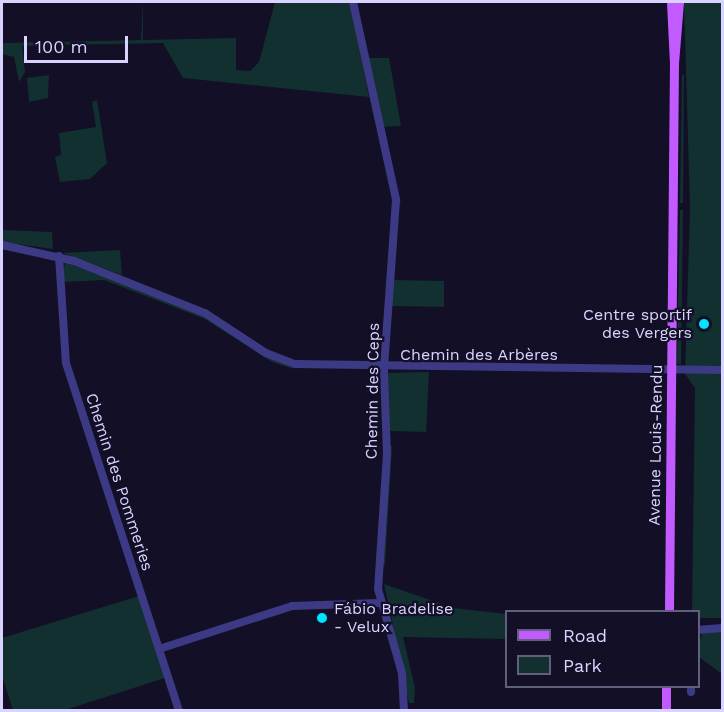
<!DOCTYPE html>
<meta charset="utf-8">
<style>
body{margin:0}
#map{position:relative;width:724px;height:712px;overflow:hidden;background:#130f26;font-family:"Work Sans",sans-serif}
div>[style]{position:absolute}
.green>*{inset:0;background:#12302f}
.minor>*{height:8px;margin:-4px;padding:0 4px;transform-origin:4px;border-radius:4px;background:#3d3a85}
.major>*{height:9px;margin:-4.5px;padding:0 4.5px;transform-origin:4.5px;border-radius:4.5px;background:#c25bff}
.dots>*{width:16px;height:16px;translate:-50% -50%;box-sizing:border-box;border:3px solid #130f26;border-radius:50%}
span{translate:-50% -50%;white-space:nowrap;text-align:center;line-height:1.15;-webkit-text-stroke:4.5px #130f26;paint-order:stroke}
.poi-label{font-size:16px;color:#d9d4ff}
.right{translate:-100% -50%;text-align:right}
.left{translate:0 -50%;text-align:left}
.street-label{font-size:16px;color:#d9d4ff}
.frame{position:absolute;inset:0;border:3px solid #d9d4ff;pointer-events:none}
.legend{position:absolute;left:505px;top:610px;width:195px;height:78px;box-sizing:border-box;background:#130f26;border:2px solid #625e7d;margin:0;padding:8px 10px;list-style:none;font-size:18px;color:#d9d4ff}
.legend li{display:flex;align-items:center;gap:12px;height:30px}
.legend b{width:30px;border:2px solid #625e7d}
.scale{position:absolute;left:24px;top:36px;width:104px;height:27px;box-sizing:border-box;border:3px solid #d9d4ff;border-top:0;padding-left:8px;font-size:18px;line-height:21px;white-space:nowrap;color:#d9d4ff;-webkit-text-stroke:4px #130f26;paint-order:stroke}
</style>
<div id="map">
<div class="green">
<div style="clip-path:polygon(143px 2px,143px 40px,236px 38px,236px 70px,250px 71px,259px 62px,275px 2px,350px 2px,369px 97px,183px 78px,163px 43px,22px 46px,25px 72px,19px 82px,14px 57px,2px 54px,2px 43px,141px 40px)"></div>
<div style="clip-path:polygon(684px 2px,722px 2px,722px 618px,699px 618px,698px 612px,692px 611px,695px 388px,685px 374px,690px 208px)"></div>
<div style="clip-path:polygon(365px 58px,389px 58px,401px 126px,382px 127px)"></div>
<div style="clip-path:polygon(49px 75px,48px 98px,29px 102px,27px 78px)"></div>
<div style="clip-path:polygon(682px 75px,684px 75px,683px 203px,680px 203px)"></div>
<div style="clip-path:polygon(97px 100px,107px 163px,90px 179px,60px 182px,55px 157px,61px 155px,59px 133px,96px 127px,92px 102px)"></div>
<div style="clip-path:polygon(680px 210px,683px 210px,681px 364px,677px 364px)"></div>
<div style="clip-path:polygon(2px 230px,52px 232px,53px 249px,2px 242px)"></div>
<div style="clip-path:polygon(120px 250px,122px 275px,62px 253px)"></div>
<div style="clip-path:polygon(65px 262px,208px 317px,294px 369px,272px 362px,205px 319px,104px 280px,62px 282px)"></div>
<div style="clip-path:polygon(393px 280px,444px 281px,444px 307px,391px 306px)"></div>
<div style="clip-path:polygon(429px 372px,426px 432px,390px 431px,388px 373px)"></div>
<div style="clip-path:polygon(389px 446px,392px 446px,385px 565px,382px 565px)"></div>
<div style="clip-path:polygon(384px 584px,453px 608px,506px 614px,506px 639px,403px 637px,415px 688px,414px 703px,409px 703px)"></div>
<div style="clip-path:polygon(139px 596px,165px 678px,65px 710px,13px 710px,2px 676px,2px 638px)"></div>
<div style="clip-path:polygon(722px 631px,722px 674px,699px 657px,699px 645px,702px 633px)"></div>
</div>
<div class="minor">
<div style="left:353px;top:2px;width:203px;rotate:77.7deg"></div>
<div style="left:396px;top:200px;width:169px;rotate:94.1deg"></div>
<div style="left:384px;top:369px;width:85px;rotate:88deg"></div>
<div style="left:387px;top:454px;width:135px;rotate:93.8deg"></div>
<div style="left:378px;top:589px;width:87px;rotate:74.1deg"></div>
<div style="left:402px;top:673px;width:37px;rotate:87deg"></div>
<div style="left:2px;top:245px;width:74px;rotate:12.5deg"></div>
<div style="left:74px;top:261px;width:141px;rotate:21.7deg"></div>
<div style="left:205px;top:313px;width:73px;rotate:33.3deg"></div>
<div style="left:266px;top:353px;width:31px;rotate:21deg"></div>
<div style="left:295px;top:364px;width:427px;rotate:0.8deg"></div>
<div style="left:59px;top:256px;width:107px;rotate:86.3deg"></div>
<div style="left:66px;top:363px;width:365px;rotate:72deg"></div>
<div style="left:698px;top:630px;width:24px;rotate:-5deg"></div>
<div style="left:159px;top:649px;width:140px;rotate:-17.9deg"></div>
<div style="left:292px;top:606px;width:87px;rotate:-2deg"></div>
<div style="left:691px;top:692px;width:6px;rotate:-90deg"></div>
</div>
<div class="major">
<div style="left:671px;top:2px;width:61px;rotate:87.2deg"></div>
<div style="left:669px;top:612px;width:549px;rotate:-89.48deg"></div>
<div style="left:674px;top:63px;width:61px;rotate:-85.3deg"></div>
<div style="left:666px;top:686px;width:24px;rotate:90deg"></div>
</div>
<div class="dots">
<div style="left:704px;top:324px;background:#00e5ff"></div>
<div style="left:322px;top:618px;background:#00e5ff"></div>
</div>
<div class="poi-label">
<span class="right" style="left:692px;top:324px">Centre sportif<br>des Vergers</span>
<span class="left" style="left:334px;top:618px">Fábio Bradelise<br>- Velux</span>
</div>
<div class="street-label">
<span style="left:479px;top:355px">Chemin des Arbères</span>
<span style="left:373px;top:391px;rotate:-89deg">Chemin des Ceps</span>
<span style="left:656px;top:445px;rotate:-89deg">Avenue Louis-Rendu</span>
<span style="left:119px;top:482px;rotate:72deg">Chemin des Pommeries</span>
</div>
<div class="frame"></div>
<ul class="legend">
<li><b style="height:8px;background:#c25bff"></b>Road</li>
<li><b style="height:16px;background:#12302f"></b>Park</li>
</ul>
<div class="scale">100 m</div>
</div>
